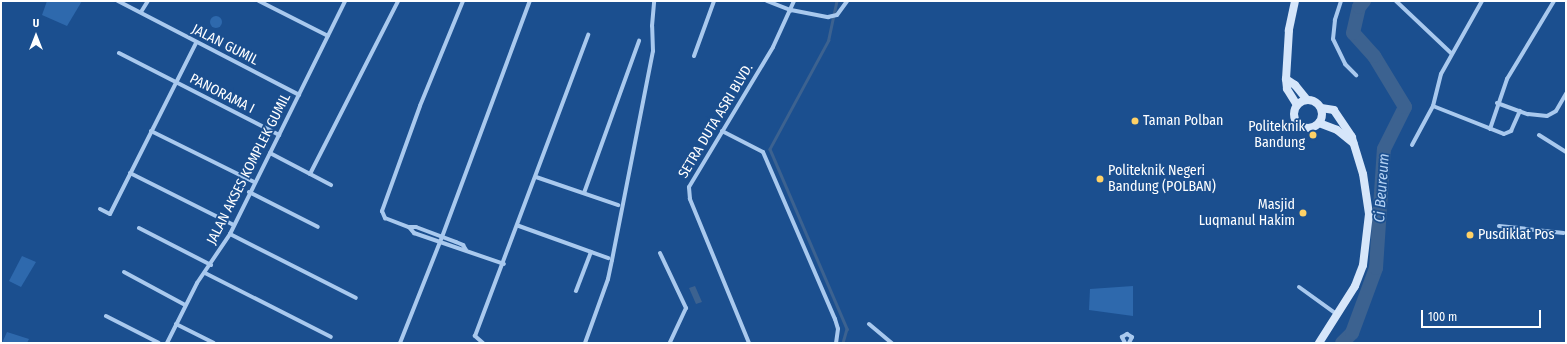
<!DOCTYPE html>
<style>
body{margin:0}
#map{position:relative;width:1567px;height:344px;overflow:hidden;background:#1b4f8f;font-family:"Fira Sans Condensed",sans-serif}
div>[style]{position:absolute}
.green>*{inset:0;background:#2e69ad}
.round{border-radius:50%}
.water>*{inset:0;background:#3c6290}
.stream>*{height:2.5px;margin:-1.25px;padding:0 1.25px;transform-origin:1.25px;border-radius:1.25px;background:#3c6290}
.river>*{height:14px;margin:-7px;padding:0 7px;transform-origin:7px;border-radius:7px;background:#3c6290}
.street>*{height:4px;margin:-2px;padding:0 2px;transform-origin:2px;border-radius:2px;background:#a9c9ee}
.secondary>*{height:8px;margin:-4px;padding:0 4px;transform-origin:4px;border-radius:4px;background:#d6e6fa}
.secondary>.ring{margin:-4px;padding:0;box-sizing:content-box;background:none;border:8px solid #d6e6fa;border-radius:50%}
.dots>*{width:11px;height:11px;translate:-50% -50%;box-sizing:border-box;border:2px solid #1b4f8f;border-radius:50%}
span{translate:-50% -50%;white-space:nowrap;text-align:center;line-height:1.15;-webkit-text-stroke:3.5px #1b4f8f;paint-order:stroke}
.street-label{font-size:14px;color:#fff}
.poi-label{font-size:14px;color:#fff}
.left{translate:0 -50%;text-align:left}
.right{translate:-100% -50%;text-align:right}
.water-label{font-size:15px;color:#b5d3f5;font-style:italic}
.frame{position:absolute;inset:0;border:2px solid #fff;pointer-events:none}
.north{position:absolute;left:16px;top:16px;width:40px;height:40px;-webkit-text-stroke:3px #1b4f8f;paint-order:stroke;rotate:0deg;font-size:11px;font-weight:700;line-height:16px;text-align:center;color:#fff}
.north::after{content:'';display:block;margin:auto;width:14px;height:18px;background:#fff;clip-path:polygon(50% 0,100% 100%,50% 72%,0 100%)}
.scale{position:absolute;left:1421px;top:310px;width:120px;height:18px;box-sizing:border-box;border:2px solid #fff;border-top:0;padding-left:5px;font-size:12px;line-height:14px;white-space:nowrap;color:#fff;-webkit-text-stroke:3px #1b4f8f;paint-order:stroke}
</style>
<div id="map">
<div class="green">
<div style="clip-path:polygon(47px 1px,82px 1px,67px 26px,42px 15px)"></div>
<div class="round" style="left:210px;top:16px;width:12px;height:12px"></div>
<div style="clip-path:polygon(22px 256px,36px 262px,21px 287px,9px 281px)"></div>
<div style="clip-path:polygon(1133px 286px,1133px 316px,1089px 310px,1090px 289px)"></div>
<div style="clip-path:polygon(7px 332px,29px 339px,27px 343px,2px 343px)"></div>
</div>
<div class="water">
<div style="clip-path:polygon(695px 286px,702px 302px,696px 304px,689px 288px)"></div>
</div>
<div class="stream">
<div style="left:837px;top:1px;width:40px;rotate:102deg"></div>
<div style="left:829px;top:40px;width:124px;rotate:118.4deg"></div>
<div style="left:770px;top:149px;width:196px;rotate:66.8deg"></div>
<div style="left:847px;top:329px;width:15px;rotate:106deg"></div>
</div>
<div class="river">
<div style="left:1342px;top:343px;width:14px;rotate:-45deg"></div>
<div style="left:1352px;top:333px;width:69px;rotate:-69.7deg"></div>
<div style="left:1376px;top:268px;width:119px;rotate:-86.2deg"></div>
<div style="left:1384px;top:149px;width:47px;rotate:-63.4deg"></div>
<div style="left:1405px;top:107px;width:60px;rotate:-121.3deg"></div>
<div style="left:1374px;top:56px;width:31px;rotate:-132deg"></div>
<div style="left:1353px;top:33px;width:27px;rotate:-77deg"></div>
<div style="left:1359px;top:7px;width:8px;rotate:-50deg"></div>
</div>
<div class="street">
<div style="left:118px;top:1px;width:204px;rotate:27.4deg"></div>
<div style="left:259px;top:1px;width:77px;rotate:26.9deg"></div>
<div style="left:463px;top:1px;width:113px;rotate:112.3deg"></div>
<div style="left:420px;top:106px;width:112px;rotate:109.9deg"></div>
<div style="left:382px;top:211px;width:8px;rotate:67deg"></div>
<div style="left:385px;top:218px;width:26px;rotate:21deg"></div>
<div style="left:409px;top:227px;width:8px;rotate:50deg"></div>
<div style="left:414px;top:233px;width:95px;rotate:19deg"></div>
<div style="left:767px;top:1px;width:26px;rotate:21deg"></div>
<div style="left:791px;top:10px;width:38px;rotate:11deg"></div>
<div style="left:828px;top:17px;width:9px;rotate:-13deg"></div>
<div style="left:837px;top:15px;width:17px;rotate:-54deg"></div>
<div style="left:1341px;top:1px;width:20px;rotate:108deg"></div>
<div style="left:1335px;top:20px;width:19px;rotate:96deg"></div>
<div style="left:1333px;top:39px;width:28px;rotate:64deg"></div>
<div style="left:1345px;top:64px;width:16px;rotate:45deg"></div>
<div style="left:1396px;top:1px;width:76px;rotate:43.4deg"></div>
<div style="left:141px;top:12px;width:13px;rotate:-58deg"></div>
<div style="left:119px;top:53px;width:180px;rotate:27.1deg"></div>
<div style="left:694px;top:56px;width:59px;rotate:-70deg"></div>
<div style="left:1497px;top:103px;width:33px;rotate:20deg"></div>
<div style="left:1528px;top:114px;width:19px;rotate:6deg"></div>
<div style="left:1547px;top:116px;width:10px;rotate:-29deg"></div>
<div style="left:1556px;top:111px;width:20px;rotate:-60deg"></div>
<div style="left:1433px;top:106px;width:76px;rotate:21.5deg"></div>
<div style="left:1504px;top:134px;width:8px;rotate:-23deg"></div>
<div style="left:1511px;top:131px;width:22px;rotate:-66deg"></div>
<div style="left:1490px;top:129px;width:53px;rotate:-71.2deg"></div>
<div style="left:1507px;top:79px;width:91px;rotate:-58.9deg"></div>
<div style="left:151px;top:131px;width:115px;rotate:26.3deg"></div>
<div style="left:722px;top:131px;width:46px;rotate:27.1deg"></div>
<div style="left:763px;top:152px;width:182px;rotate:66.7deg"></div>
<div style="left:835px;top:319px;width:10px;rotate:73deg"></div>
<div style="left:838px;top:329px;width:14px;rotate:98deg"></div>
<div style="left:1539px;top:135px;width:32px;rotate:32deg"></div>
<div style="left:1412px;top:145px;width:44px;rotate:-61.7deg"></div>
<div style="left:1433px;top:106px;width:33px;rotate:-76deg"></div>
<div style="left:1441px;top:74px;width:84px;rotate:-60.7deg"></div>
<div style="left:270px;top:153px;width:69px;rotate:27.7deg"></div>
<div style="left:130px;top:173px;width:116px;rotate:26.6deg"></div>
<div style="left:310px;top:174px;width:194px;rotate:-63deg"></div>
<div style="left:536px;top:177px;width:87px;rotate:18.9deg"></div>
<div style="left:249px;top:192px;width:77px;rotate:26.9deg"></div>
<div style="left:584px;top:193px;width:162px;rotate:-70.1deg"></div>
<div style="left:100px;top:209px;width:11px;rotate:27deg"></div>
<div style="left:110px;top:214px;width:191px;rotate:-63.3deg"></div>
<div style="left:519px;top:226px;width:95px;rotate:19.8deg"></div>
<div style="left:1499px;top:226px;width:65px;rotate:6.1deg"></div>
<div style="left:409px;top:227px;width:7px"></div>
<div style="left:416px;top:227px;width:43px;rotate:20.6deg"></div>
<div style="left:456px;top:242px;width:8px;rotate:23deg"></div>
<div style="left:463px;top:245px;width:6px;rotate:59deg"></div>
<div style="left:139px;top:228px;width:81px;rotate:27.2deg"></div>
<div style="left:230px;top:234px;width:141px;rotate:26.9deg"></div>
<div style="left:660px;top:253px;width:61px;rotate:64.7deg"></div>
<div style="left:686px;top:308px;width:38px;rotate:115deg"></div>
<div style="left:124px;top:272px;width:69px;rotate:28.4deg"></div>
<div style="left:205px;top:273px;width:141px;rotate:26.9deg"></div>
<div style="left:1299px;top:287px;width:48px;rotate:35.7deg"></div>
<div style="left:576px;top:291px;width:42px;rotate:-69deg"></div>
<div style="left:106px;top:316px;width:59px;rotate:27deg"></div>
<div style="left:176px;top:324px;width:42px;rotate:26.6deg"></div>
<div style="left:869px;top:324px;width:30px;rotate:40deg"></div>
<div style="left:167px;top:343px;width:67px;rotate:-63.4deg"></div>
<div style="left:197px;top:283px;width:59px;rotate:-56deg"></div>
<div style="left:230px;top:234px;width:260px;rotate:-63.7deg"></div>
<div style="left:400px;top:343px;width:114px;rotate:-68.4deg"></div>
<div style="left:442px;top:237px;width:252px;rotate:-69.6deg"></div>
<div style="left:483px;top:343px;width:11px;rotate:-139deg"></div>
<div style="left:475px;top:336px;width:322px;rotate:-69.4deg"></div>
<div style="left:585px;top:343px;width:68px;rotate:-70.2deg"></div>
<div style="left:608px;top:279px;width:19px;rotate:-78deg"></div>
<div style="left:612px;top:260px;width:213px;rotate:-78.9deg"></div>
<div style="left:653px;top:51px;width:25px;rotate:-92deg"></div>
<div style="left:652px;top:26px;width:25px;rotate:-85deg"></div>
<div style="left:749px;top:343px;width:156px;rotate:-112.3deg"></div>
<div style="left:690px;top:199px;width:12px;rotate:-95deg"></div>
<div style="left:689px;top:187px;width:163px;rotate:-59deg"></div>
<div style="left:773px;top:47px;width:51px;rotate:-65.5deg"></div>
<div style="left:1125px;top:343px;width:7px;rotate:-117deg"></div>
<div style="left:1122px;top:337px;width:6px;rotate:-31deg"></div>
<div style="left:1127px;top:334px;width:6px;rotate:31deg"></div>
<div style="left:1132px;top:337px;width:7px;rotate:117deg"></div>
</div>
<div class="secondary">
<div style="left:1295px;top:1px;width:30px;rotate:102deg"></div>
<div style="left:1289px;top:30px;width:49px;rotate:93.5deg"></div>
<div style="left:1286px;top:79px;width:10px;rotate:84deg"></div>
<div style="left:1287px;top:89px;width:19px;rotate:58deg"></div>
<div style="left:1286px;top:79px;width:11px;rotate:34deg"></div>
<div style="left:1295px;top:85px;width:19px;rotate:51deg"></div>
<div class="ring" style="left:1294px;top:100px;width:20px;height:20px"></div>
<div style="left:1319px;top:123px;width:19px;rotate:21deg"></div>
<div style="left:1337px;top:130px;width:21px;rotate:39deg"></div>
<div style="left:1319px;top:343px;width:67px;rotate:-57.7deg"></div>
<div style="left:1355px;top:286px;width:22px;rotate:-69deg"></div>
<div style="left:1363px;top:265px;width:51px;rotate:-83.3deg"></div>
<div style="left:1369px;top:214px;width:40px;rotate:-98.5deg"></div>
<div style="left:1363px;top:174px;width:39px;rotate:-107deg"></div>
<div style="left:1352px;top:137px;width:32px;rotate:-124deg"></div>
<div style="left:1334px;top:110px;width:13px;rotate:-171deg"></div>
</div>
<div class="dots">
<div style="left:1135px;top:121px;background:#ffd166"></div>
<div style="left:1313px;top:135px;background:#ffd166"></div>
<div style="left:1100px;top:179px;background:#ffd166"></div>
<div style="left:1303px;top:213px;background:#ffd166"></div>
<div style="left:1470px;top:235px;background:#ffd166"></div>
</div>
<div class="street-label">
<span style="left:225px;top:45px;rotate:27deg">JALAN GUMIL</span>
<span style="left:222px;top:94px;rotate:27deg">PANORAMA I</span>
<span style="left:716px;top:121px;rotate:-59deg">SETRA DUTA ASRI BLVD.</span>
<span style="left:249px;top:169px;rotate:-63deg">JALAN AKSES KOMPLEK GUMIL</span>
</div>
<div class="poi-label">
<span class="left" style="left:1143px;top:121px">Taman Polban</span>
<span class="right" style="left:1305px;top:135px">Politeknik<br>Bandung</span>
<span class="left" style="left:1108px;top:179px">Politeknik Negeri<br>Bandung (POLBAN)</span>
<span class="right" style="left:1295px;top:213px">Masjid<br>Luqmanul Hakim</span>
<span class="left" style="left:1478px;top:235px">Pusdiklat Pos</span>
</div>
<div class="water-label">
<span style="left:1382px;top:188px;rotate:-86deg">Ci Beureum</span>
</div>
<div class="frame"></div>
<div class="north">U</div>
<div class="scale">100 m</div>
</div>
